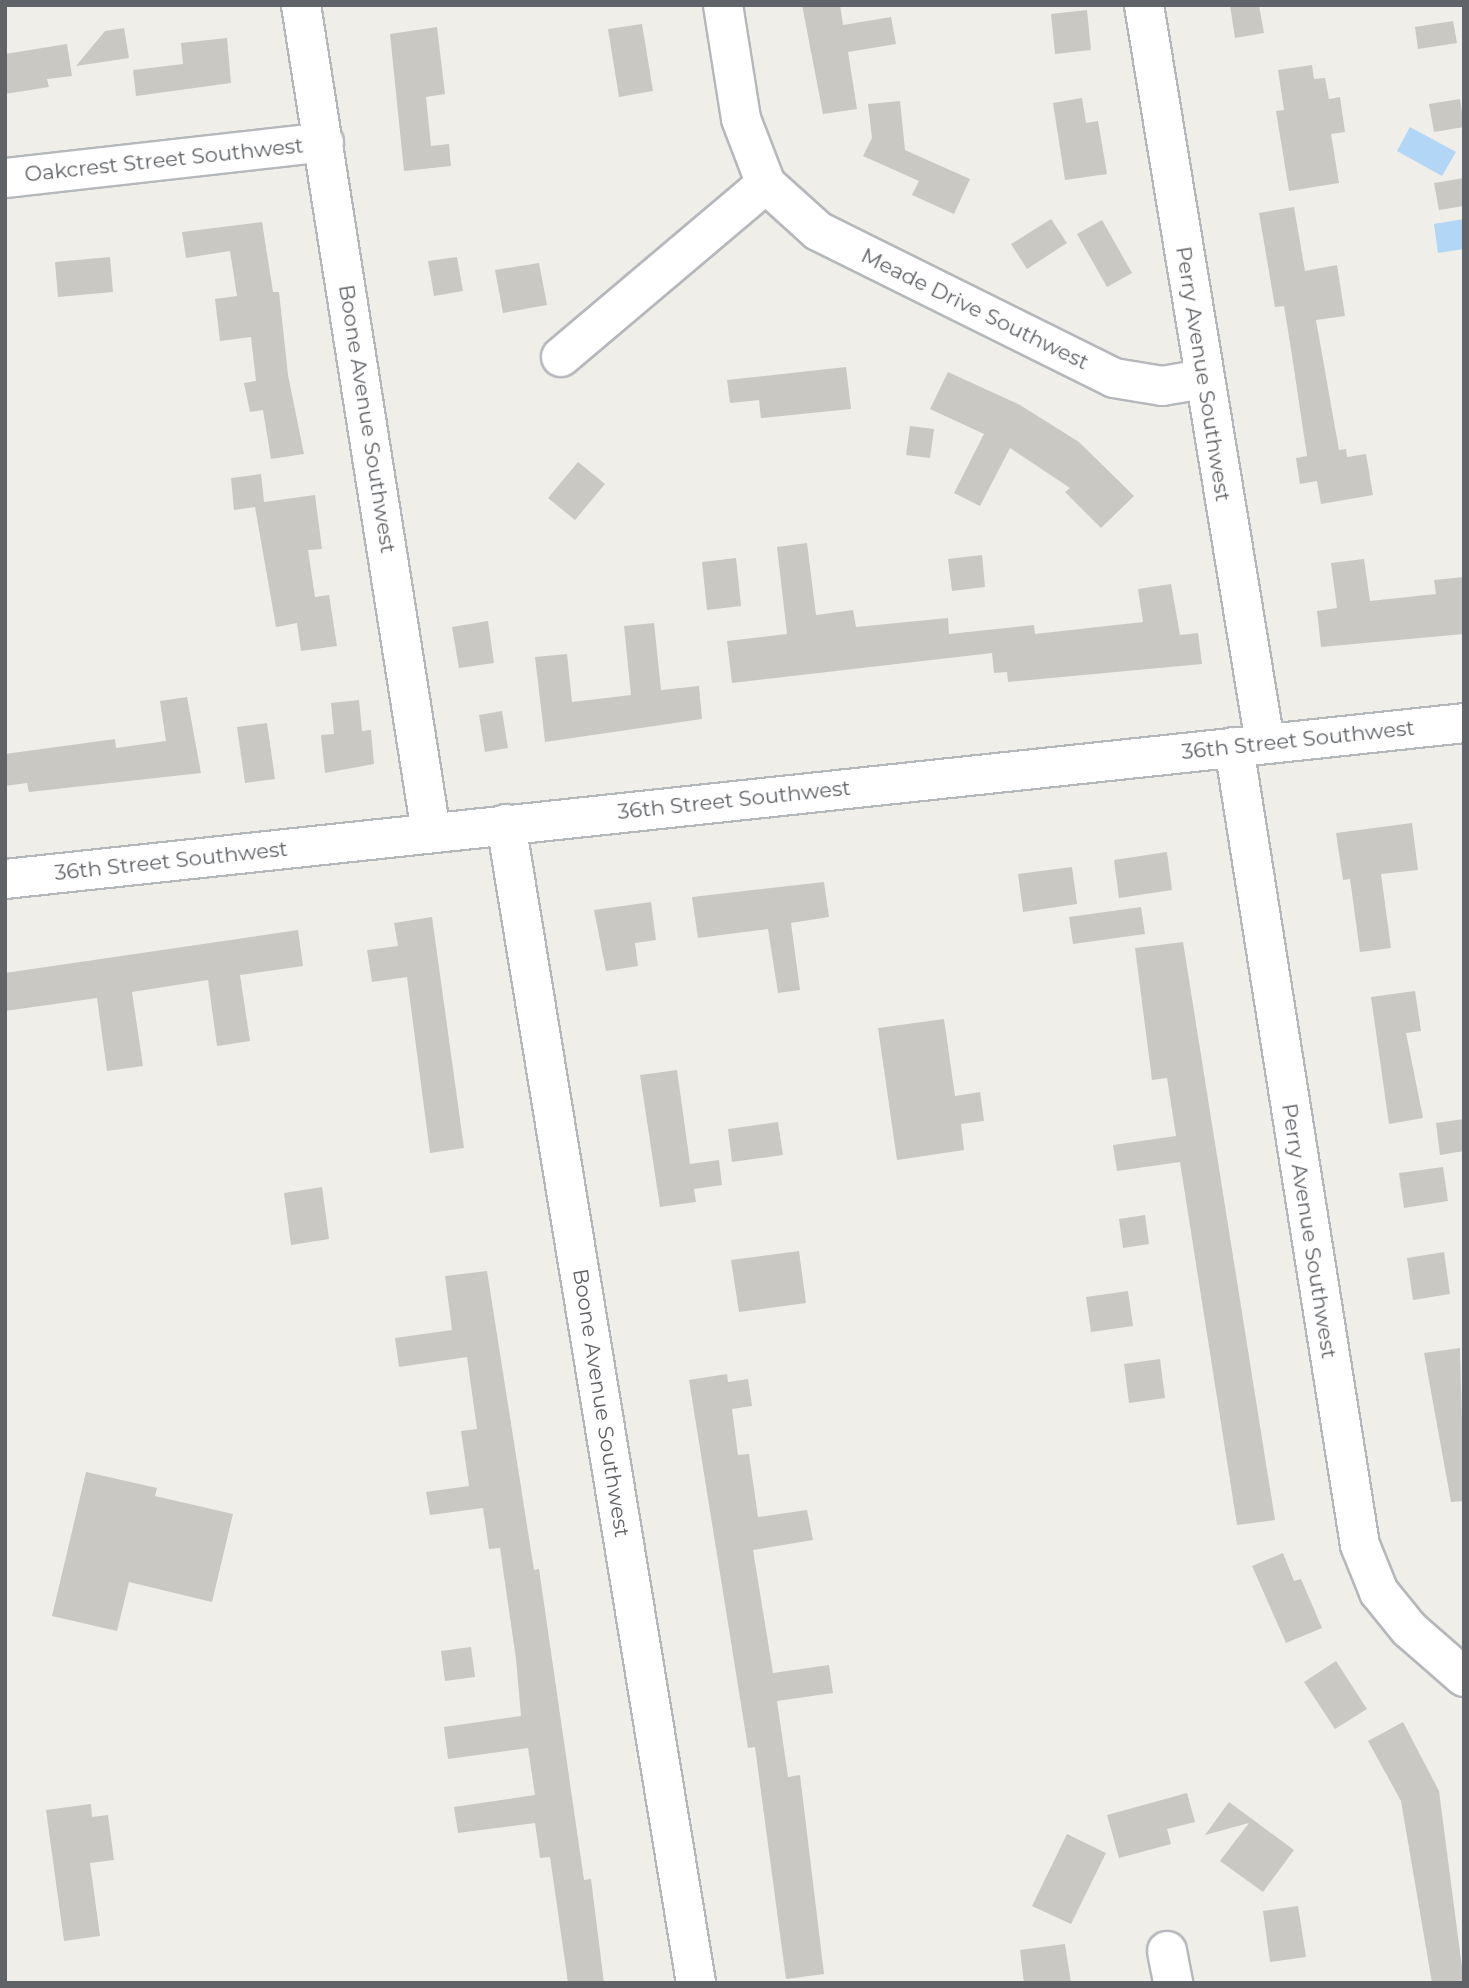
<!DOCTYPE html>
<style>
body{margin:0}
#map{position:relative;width:1469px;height:1988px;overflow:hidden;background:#f0eee9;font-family:Montserrat,sans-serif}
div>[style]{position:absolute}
.water>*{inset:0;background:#b2d6f6}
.building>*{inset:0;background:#c9c8c3}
.roads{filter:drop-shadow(2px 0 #b5b8bb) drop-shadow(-2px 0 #b5b8bb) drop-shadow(0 2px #b5b8bb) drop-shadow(0 -2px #b5b8bb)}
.minor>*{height:38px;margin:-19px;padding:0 19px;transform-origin:19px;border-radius:19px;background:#fff}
span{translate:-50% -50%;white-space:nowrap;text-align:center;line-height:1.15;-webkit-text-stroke:6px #fff;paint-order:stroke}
.street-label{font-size:21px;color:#606367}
.frame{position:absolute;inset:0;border:7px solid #606367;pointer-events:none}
</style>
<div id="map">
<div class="water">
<div style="clip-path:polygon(1410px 127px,1456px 152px,1442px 176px,1397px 151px)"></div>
<div style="clip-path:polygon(1464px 219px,1464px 249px,1438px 253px,1434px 224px)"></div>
</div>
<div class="building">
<div style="clip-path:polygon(802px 5px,840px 5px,843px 25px,891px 17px,896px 44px,848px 52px,857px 109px,823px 114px)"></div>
<div style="clip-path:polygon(1230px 5px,1259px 5px,1264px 33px,1235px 38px)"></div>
<div style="clip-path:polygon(1087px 10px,1091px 50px,1055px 54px,1051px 14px)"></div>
<div style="clip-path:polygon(1453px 21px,1457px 43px,1418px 49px,1415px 27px)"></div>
<div style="clip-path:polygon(642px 24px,653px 91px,619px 97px,608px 29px)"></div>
<div style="clip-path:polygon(437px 27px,445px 94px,426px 97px,431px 146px,449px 144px,451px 166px,404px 171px,390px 34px)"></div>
<div style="clip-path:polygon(124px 28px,129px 58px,76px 66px,105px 31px)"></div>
<div style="clip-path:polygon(227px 38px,231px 83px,136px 96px,133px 70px,183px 64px,181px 43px)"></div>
<div style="clip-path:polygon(67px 44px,72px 76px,47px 79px,49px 87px,5px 94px,5px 54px)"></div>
<div style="clip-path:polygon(1312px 65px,1314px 79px,1325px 78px,1329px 99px,1340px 97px,1345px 132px,1331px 134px,1339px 183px,1289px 191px,1276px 111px,1284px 110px,1278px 70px)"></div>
<div style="clip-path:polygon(1082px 98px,1086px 123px,1098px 121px,1107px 174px,1065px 180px,1053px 103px)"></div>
<div style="clip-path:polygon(1460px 99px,1464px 127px,1434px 132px,1429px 104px)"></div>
<div style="clip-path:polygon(900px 101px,905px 150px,970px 179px,954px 214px,912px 195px,919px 181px,863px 156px,872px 138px,868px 104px)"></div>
<div style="clip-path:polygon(1464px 178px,1464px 206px,1439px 210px,1434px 183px)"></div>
<div style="clip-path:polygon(1294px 207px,1305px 271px,1337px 265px,1345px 316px,1316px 320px,1339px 450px,1346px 449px,1347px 457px,1366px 454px,1373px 495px,1321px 504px,1317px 481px,1300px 484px,1296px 458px,1307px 456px,1291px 349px,1284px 306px,1275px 307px,1259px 213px)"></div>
<div style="clip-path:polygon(1051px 219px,1067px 243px,1027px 269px,1011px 244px)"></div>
<div style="clip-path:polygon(1102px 220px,1132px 273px,1107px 287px,1077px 234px)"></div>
<div style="clip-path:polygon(262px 222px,273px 292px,279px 292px,288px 375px,304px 454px,271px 459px,263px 410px,250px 412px,244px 383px,256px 381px,251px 337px,220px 341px,215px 299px,237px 296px,230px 251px,186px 258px,182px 232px)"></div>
<div style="clip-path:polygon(110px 257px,113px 292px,58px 297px,55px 262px)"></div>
<div style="clip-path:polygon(457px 257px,463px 291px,434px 296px,428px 261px)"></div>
<div style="clip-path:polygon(539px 263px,547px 305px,503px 313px,495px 270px)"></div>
<div style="clip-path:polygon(846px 367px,851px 409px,761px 418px,759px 400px,730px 403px,727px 380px)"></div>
<div style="clip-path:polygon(948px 372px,1020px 405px,1079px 442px,1134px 496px,1101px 528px,1065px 492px,1070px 488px,1010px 448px,980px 506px,954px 493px,984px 434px,930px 409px)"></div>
<div style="clip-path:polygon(910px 426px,934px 429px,930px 458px,906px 455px)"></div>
<div style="clip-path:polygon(578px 462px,605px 484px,575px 520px,548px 498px)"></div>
<div style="clip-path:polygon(261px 474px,264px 502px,315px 495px,322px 549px,308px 550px,315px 597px,329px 595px,337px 646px,301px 651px,297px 623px,276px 627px,255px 507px,234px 510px,231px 478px)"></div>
<div style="clip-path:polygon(807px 543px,816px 615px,853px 610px,856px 627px,948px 618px,949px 634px,1034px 625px,1035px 634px,1143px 622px,1138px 589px,1171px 584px,1180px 635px,1198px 633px,1202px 664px,1008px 682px,1007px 672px,994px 673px,992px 653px,732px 683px,727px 641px,787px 634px,777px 547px)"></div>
<div style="clip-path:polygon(982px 555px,985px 587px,952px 591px,948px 559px)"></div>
<div style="clip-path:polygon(736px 558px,741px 606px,707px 610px,702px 562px)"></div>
<div style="clip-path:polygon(1364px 559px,1370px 601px,1436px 594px,1434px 580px,1464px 577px,1464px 634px,1321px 647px,1317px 611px,1337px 608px,1331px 563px)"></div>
<div style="clip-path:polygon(488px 621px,494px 663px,459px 668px,452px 627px)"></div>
<div style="clip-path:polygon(654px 623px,661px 690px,699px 686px,702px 719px,545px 742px,535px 657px,567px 654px,572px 702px,631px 695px,624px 626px)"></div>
<div style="clip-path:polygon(187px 697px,201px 773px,29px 792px,27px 783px,5px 786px,5px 754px,115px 739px,116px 748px,166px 741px,160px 701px)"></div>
<div style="clip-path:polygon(359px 700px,362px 731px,371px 730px,374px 764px,325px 773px,321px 735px,334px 734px,331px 703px)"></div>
<div style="clip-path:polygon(502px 711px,508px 748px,485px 752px,479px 715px)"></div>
<div style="clip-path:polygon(267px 723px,275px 779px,245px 783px,237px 727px)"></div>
<div style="clip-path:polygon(1412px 823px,1418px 870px,1381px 874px,1391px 948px,1360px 952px,1350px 879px,1343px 880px,1336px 833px)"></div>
<div style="clip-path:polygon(1167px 852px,1172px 890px,1119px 898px,1114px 860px)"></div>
<div style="clip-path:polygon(1072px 867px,1077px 904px,1023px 912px,1018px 874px)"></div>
<div style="clip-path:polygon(824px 882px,829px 917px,791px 923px,800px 990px,778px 993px,768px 929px,698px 938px,692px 897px)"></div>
<div style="clip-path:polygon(651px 902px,656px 940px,635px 943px,638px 966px,606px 971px,594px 910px)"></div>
<div style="clip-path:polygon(1141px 907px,1145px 934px,1073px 944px,1069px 917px)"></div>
<div style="clip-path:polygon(432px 917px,464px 1148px,430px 1153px,407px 977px,372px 982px,367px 950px,398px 946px,394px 923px)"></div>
<div style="clip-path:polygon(298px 930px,303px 966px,240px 975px,250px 1041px,217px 1046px,208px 980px,132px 992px,143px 1066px,107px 1071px,97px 998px,5px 1011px,5px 973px)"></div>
<div style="clip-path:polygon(1183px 942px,1275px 1520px,1237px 1525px,1180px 1162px,1117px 1171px,1113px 1145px,1176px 1136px,1167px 1078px,1152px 1080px,1135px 948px)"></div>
<div style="clip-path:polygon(1415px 991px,1421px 1031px,1406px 1033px,1423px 1118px,1389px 1124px,1371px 997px)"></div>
<div style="clip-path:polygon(944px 1019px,955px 1096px,980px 1092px,984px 1121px,961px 1124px,964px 1150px,897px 1160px,878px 1028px)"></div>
<div style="clip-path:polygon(677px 1070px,690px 1164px,719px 1160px,722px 1185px,694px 1189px,696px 1202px,660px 1207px,640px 1075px)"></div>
<div style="clip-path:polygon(1464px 1119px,1464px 1151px,1440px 1155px,1436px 1123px)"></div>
<div style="clip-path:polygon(778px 1122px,783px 1155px,732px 1162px,728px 1129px)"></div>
<div style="clip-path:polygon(1443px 1167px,1448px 1201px,1404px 1208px,1399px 1173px)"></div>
<div style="clip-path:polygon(322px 1187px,329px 1239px,291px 1245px,284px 1193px)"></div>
<div style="clip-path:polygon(1145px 1215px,1149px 1244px,1123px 1248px,1119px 1219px)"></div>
<div style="clip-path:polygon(799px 1251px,806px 1303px,739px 1312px,731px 1260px)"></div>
<div style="clip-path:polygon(1444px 1252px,1450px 1294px,1413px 1300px,1407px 1258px)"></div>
<div style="clip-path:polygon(487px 1271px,534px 1570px,539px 1569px,584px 1880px,591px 1879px,604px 1983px,568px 1983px,550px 1857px,540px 1858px,535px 1823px,458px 1833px,454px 1807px,535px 1795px,528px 1748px,448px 1759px,444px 1727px,521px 1716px,516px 1659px,500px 1548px,489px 1549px,483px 1508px,430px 1515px,426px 1492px,469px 1486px,461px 1431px,477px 1429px,467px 1357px,399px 1367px,395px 1338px,452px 1330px,445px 1276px)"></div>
<div style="clip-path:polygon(1128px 1291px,1133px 1326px,1091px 1332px,1086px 1297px)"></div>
<div style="clip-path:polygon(1460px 1348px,1464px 1501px,1451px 1502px,1424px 1353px)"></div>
<div style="clip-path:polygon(1160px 1359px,1165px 1398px,1129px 1403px,1124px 1364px)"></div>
<div style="clip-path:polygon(727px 1374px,728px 1382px,748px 1379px,752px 1406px,732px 1409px,738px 1455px,749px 1454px,758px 1517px,807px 1510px,813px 1540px,753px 1550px,773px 1673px,829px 1665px,833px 1693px,777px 1701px,788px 1777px,800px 1775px,824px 1974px,786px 1979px,755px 1747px,748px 1748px,689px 1380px)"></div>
<div style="clip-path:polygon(86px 1472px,157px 1488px,155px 1496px,233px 1514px,212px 1602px,129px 1582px,117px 1631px,52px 1616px)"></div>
<div style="clip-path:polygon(1283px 1553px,1294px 1581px,1301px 1579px,1322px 1628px,1286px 1643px,1252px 1566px)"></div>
<div style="clip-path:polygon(471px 1647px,475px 1677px,445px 1681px,441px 1651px)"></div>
<div style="clip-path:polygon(1336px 1661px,1367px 1709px,1335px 1729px,1304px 1682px)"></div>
<div style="clip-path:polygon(1403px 1722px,1439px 1791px,1464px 1983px,1432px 1983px,1401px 1801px,1368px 1741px)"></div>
<div style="clip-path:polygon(1187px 1793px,1195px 1822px,1167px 1829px,1171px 1844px,1119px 1858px,1107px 1815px)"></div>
<div style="clip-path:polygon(1229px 1802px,1294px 1850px,1263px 1892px,1220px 1861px,1249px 1823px,1205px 1835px)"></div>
<div style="clip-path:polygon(91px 1804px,92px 1817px,108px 1815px,114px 1860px,90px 1863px,100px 1936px,64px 1941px,46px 1810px)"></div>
<div style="clip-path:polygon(1067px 1834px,1106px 1853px,1071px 1924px,1032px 1906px)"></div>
<div style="clip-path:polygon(1298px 1906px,1306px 1957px,1270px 1962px,1263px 1911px)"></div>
<div style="clip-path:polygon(1065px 1944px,1071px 1983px,1024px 1983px,1020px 1950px)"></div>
</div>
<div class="roads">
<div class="minor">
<div style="left:301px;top:5px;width:837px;rotate:81.07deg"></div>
<div style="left:723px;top:5px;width:115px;rotate:81deg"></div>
<div style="left:741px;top:119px;width:70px;rotate:69deg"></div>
<div style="left:766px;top:184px;width:70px;rotate:42.1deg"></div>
<div style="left:818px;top:231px;width:330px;rotate:26.4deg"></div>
<div style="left:1114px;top:378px;width:49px;rotate:9.5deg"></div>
<div style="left:1162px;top:386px;width:42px;rotate:-9.7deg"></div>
<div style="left:1144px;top:5px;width:748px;rotate:80.69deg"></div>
<div style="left:5px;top:178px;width:321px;rotate:-6.4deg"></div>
<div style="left:561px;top:357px;width:268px;rotate:-40.2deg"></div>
<div style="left:1234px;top:747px;width:808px;rotate:81.03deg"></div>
<div style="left:1360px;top:1545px;width:51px;rotate:68deg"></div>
<div style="left:1379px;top:1592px;width:48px;rotate:51deg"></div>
<div style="left:1409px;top:1629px;width:73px;rotate:41.1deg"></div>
<div style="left:506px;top:824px;width:1174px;rotate:80.69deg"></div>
<div style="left:5px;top:879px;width:1467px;rotate:-6.1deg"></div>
<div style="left:1167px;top:1951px;width:33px;rotate:79deg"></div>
</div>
</div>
<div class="street-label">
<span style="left:164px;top:160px;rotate:-6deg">Oakcrest Street Southwest</span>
<span style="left:975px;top:309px;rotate:26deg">Meade Drive Southwest</span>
<span style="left:1203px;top:374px;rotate:81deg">Perry Avenue Southwest</span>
<span style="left:367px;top:419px;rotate:81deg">Boone Avenue Southwest</span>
<span style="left:1298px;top:740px;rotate:-6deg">36th Street Southwest</span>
<span style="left:734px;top:800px;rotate:-6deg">36th Street Southwest</span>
<span style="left:171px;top:861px;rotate:-6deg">36th Street Southwest</span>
<span style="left:1309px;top:1231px;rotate:81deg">Perry Avenue Southwest</span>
<span style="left:601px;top:1403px;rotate:81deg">Boone Avenue Southwest</span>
</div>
<div class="frame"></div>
</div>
